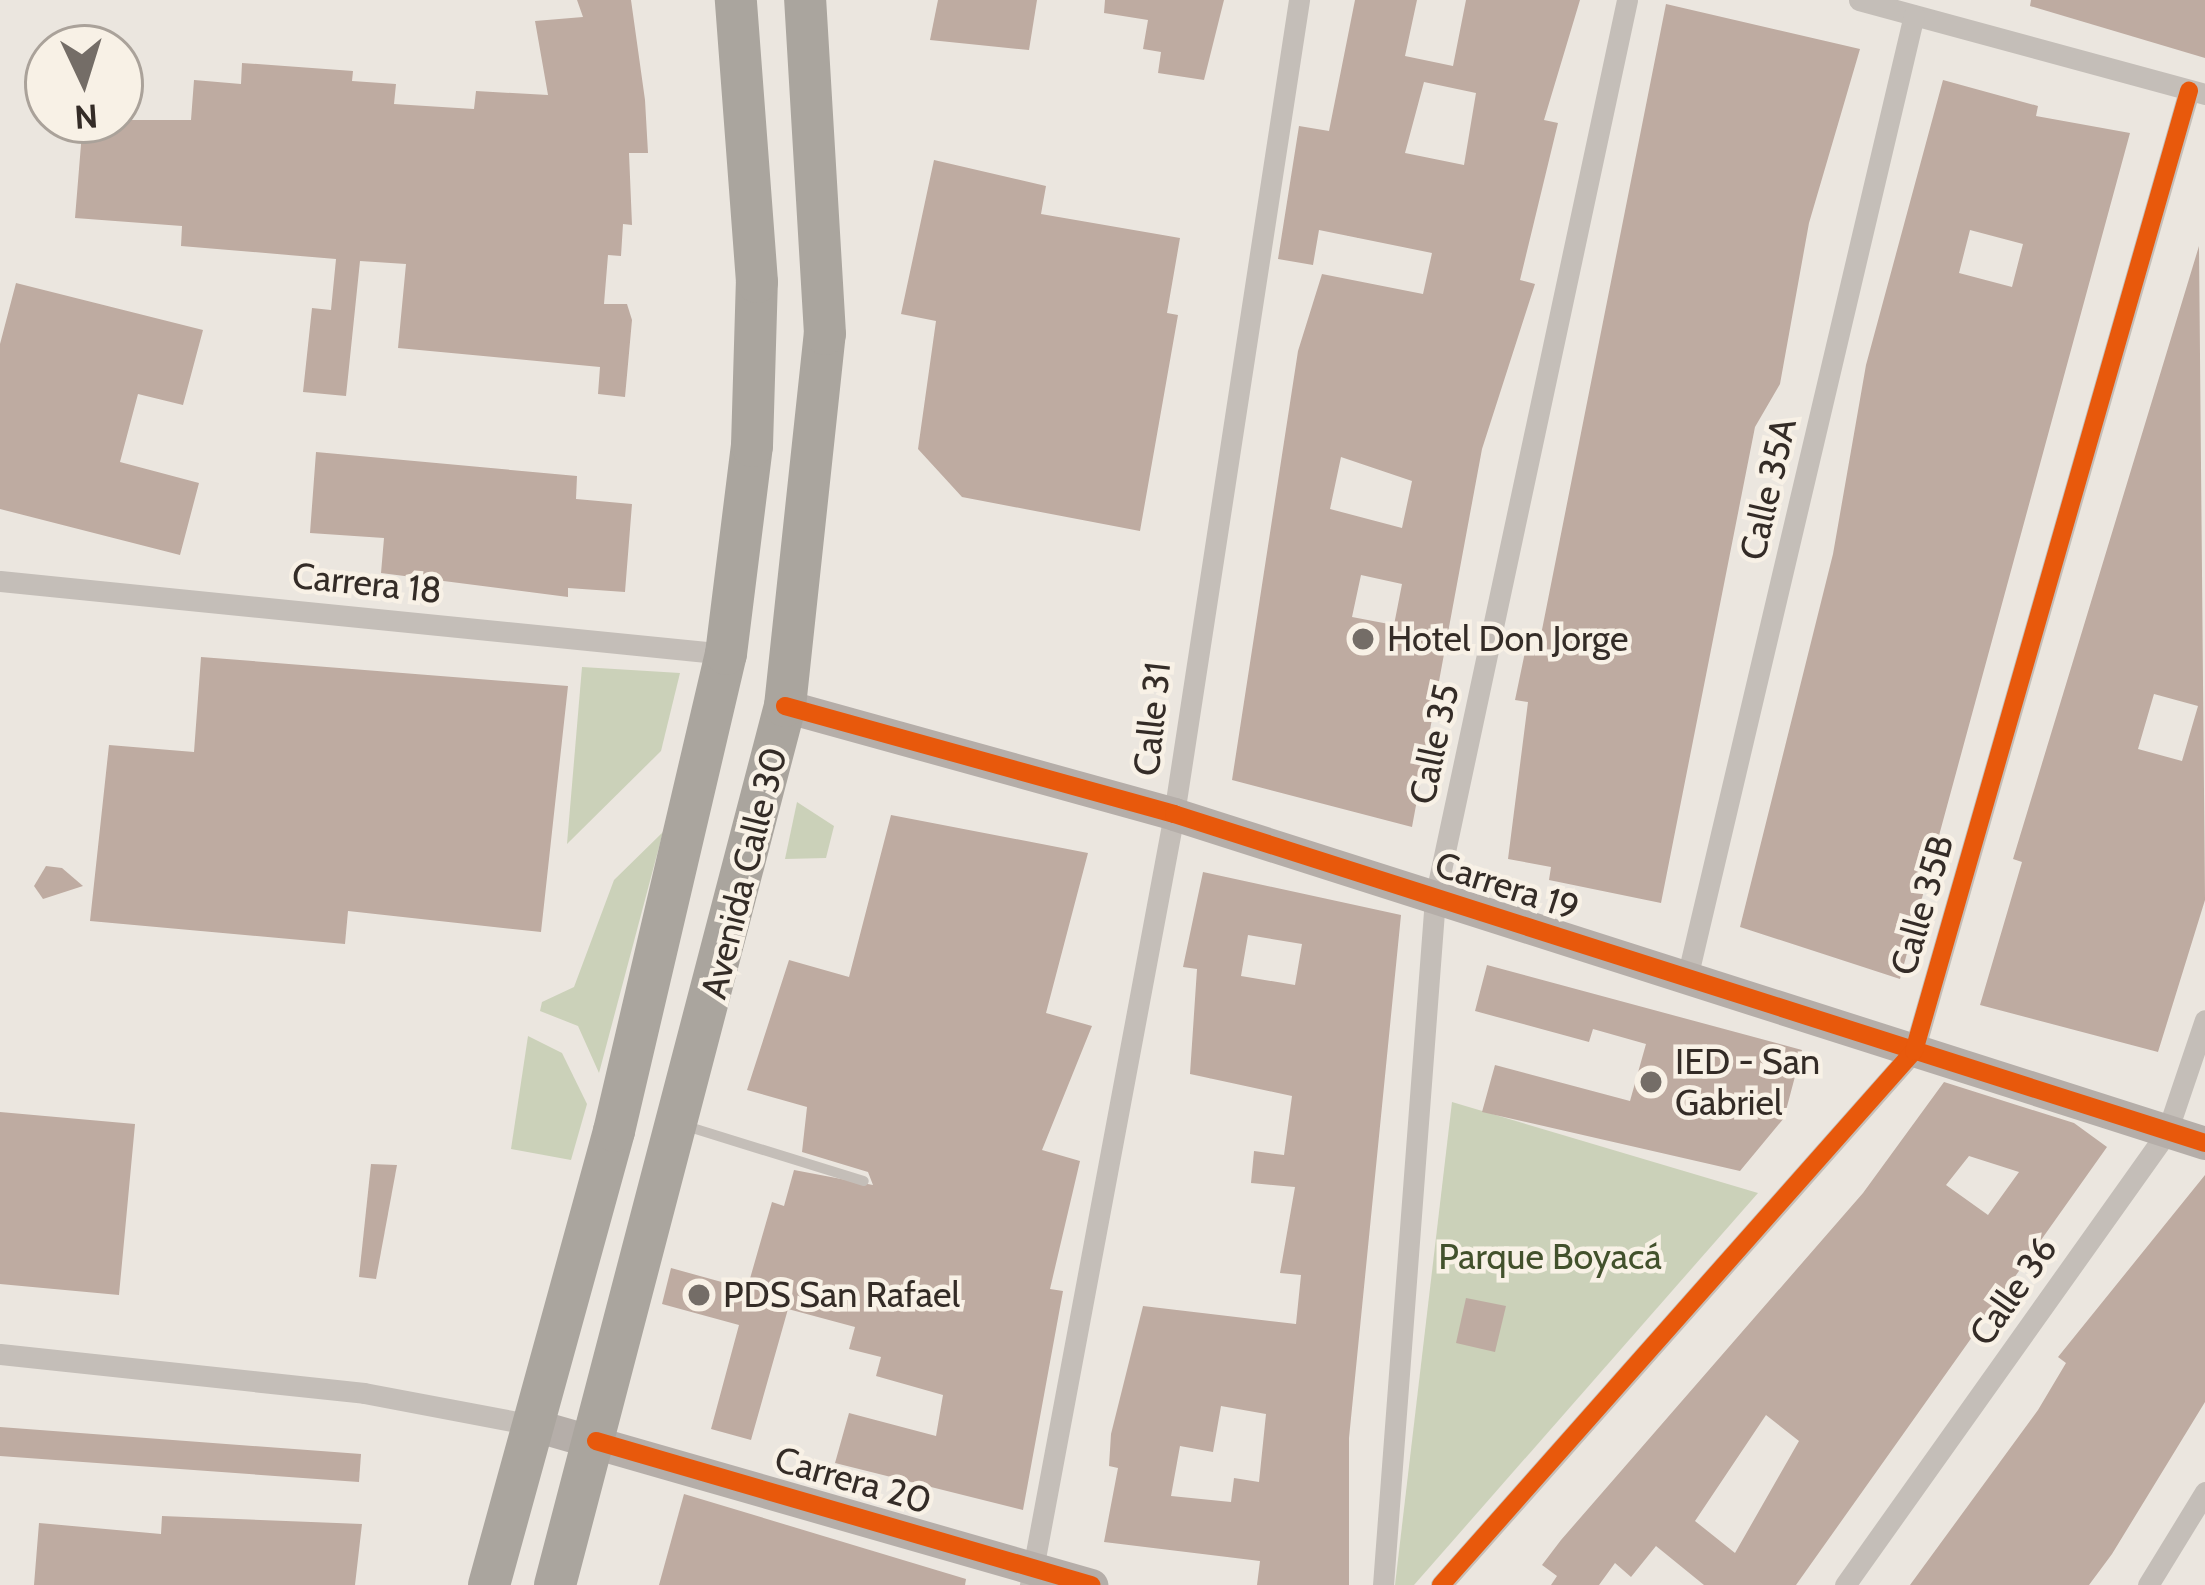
<!DOCTYPE html>
<meta charset="utf-8">
<style>
body{margin:0}
#map{position:relative;width:2205px;height:1585px;overflow:hidden;background:#ebe6df;font-family:Cabin,sans-serif}
div>[style]{position:absolute}
.green>*{inset:0;background:#cbd1b9}
.building>*{inset:0;background:#beaba1}
.lane>*{height:10px;margin:-5px;padding:0 5px;transform-origin:5px;border-radius:5px;background:#c4beb8}
.street>*{height:21px;margin:-10.5px;padding:0 10.5px;transform-origin:10.5px;border-radius:10.5px;background:#c4beb8}
.secondary>*{height:33px;margin:-16.5px;padding:0 16.5px;transform-origin:16.5px;border-radius:16.5px;background:#b5aea9}
.highway>*{height:42px;margin:-21px;padding:0 21px;transform-origin:21px;border-radius:21px;background:#aaa59e}
.cycleway>*{height:18px;margin:-9px;padding:0 9px;transform-origin:9px;border-radius:9px;background:#e8590c}
.dots>*{width:33px;height:33px;translate:-50% -50%;box-sizing:border-box;border:6px solid #f8f1e6;border-radius:50%}
span{translate:-50% -50%;white-space:nowrap;text-align:center;line-height:1.15;-webkit-text-stroke:9px #f8f1e6;paint-order:stroke}
.street-label{font-size:36px;color:#342c27}
.poi-label{font-size:36px;color:#342c27}
.left{translate:0 -50%;text-align:left}
.park-label{font-size:36px;color:#42512c}
.north{position:absolute;left:24px;top:24px;width:120px;height:120px;box-sizing:border-box;background:#f8f1e6;border:3px solid #aaa29a;border-radius:50%;rotate:176deg;font-size:33px;font-weight:700;line-height:48px;text-align:center;color:#342c27}
.north::after{content:'';display:block;margin:auto;width:42px;height:54px;background:#746d67;clip-path:polygon(50% 0,100% 100%,50% 72%,0 100%)}
</style>
<div id="map">
<div class="green">
<div style="clip-path:polygon(582px 667px,680px 673px,661px 751px,567px 844px)"></div>
<div style="clip-path:polygon(797px 802px,834px 826px,826px 858px,785px 859px)"></div>
<div style="clip-path:polygon(663px 832px,599px 1073px,578px 1026px,540px 1011px,542px 1002px,574px 987px,614px 880px)"></div>
<div style="clip-path:polygon(528px 1036px,562px 1053px,587px 1104px,571px 1160px,511px 1149px)"></div>
<div style="clip-path:polygon(1452px 1102px,1758px 1193px,1414px 1585px,1395px 1585px)"></div>
</div>
<div class="building">
<div style="clip-path:polygon(577px 0,631px 0,645px 100px,648px 153px,629px 153px,632px 225px,623px 224px,621px 256px,608px 255px,604px 304px,627px 304px,632px 320px,625px 397px,598px 394px,600px 367px,398px 348px,406px 264px,360px 261px,346px 396px,303px 392px,312px 308px,331px 310px,336px 259px,181px 246px,182px 226px,75px 218px,83px 120px,191px 120px,194px 80px,241px 84px,242px 63px,353px 71px,352px 81px,396px 84px,394px 104px,474px 109px,476px 91px,548px 95px,535px 21px,583px 17px)"></div>
<div style="clip-path:polygon(938px 0,1037px 0,1029px 50px,930px 40px)"></div>
<div style="clip-path:polygon(1105px 0,1224px 0,1204px 80px,1158px 73px,1161px 52px,1143px 49px,1148px 20px,1104px 13px)"></div>
<div style="clip-path:polygon(evenodd,1355px 0,1417px 0,1405px 56px,1453px 66px,1466px 0,1580px 0,1544px 120px,1558px 123px,1520px 280px,1535px 284px,1482px 449px,1412px 827px,1232px 780px,1298px 351px,1322px 274px,1423px 294px,1432px 253px,1319px 230px,1313px 265px,1278px 259px,1299px 126px,1329px 131px,1355px 0,1424px 82px,1476px 93px,1464px 165px,1405px 153px,1424px 82px,1355px 0,1341px 457px,1412px 481px,1402px 528px,1330px 509px,1341px 457px,1355px 0,1361px 575px,1402px 584px,1394px 625px,1352px 617px,1361px 575px)"></div>
<div style="clip-path:polygon(2031px 0,2205px 0,2205px 58px,2030px 6px)"></div>
<div style="clip-path:polygon(1666px 4px,1860px 49px,1809px 223px,1780px 384px,1755px 427px,1661px 903px,1549px 880px,1551px 867px,1508px 859px,1528px 702px,1515px 700px,1525px 652px,1537px 655px)"></div>
<div style="clip-path:polygon(evenodd,1943px 80px,2038px 106px,2036px 116px,2130px 133px,1900px 979px,1740px 927px,1833px 554px,1866px 365px,1943px 80px,1970px 230px,2023px 244px,2012px 287px,1959px 273px,1970px 230px)"></div>
<div style="clip-path:polygon(934px 160px,1046px 186px,1041px 214px,1180px 238px,1167px 313px,1178px 315px,1140px 531px,962px 497px,918px 449px,936px 321px,901px 314px)"></div>
<div style="clip-path:polygon(evenodd,2199px 246px,2205px 900px,2158px 1052px,1980px 1005px,2022px 862px,2013px 859px,2199px 246px,2154px 694px,2198px 706px,2182px 761px,2138px 749px,2154px 694px)"></div>
<div style="clip-path:polygon(16px 283px,203px 330px,183px 405px,138px 394px,120px 462px,199px 483px,180px 555px,0 509px,0 344px)"></div>
<div style="clip-path:polygon(316px 452px,577px 476px,576px 499px,632px 504px,625px 592px,568px 588px,568px 597px,381px 573px,384px 538px,310px 533px)"></div>
<div style="clip-path:polygon(201px 657px,568px 686px,541px 932px,348px 911px,345px 944px,90px 921px,109px 745px,194px 752px)"></div>
<div style="clip-path:polygon(891px 815px,1088px 853px,1046px 1013px,1092px 1026px,1042px 1150px,1080px 1161px,1050px 1289px,1063px 1291px,1023px 1510px,835px 1463px,849px 1413px,936px 1436px,943px 1395px,876px 1376px,881px 1357px,849px 1349px,855px 1327px,788px 1309px,751px 1440px,711px 1429px,739px 1325px,662px 1304px,671px 1268px,747px 1289px,772px 1202px,784px 1206px,794px 1170px,873px 1185px,868px 1172px,802px 1152px,807px 1107px,747px 1090px,789px 960px,849px 977px)"></div>
<div style="clip-path:polygon(46px 866px,62px 868px,83px 886px,43px 899px,34px 886px)"></div>
<div style="clip-path:polygon(evenodd,1203px 872px,1401px 915px,1349px 1438px,1349px 1585px,1257px 1585px,1260px 1561px,1104px 1542px,1118px 1468px,1109px 1466px,1111px 1434px,1143px 1306px,1296px 1324px,1301px 1275px,1280px 1273px,1295px 1187px,1251px 1183px,1254px 1151px,1284px 1155px,1292px 1096px,1190px 1074px,1197px 969px,1183px 967px,1203px 872px,1248px 935px,1302px 944px,1295px 985px,1241px 976px,1248px 935px,1203px 872px,1221px 1406px,1266px 1414px,1259px 1482px,1234px 1478px,1231px 1502px,1171px 1496px,1180px 1446px,1213px 1452px,1221px 1406px)"></div>
<div style="clip-path:polygon(1487px 965px,1802px 1050px,1784px 1118px,1740px 1171px,1482px 1112px,1495px 1065px,1630px 1101px,1646px 1044px,1593px 1029px,1589px 1042px,1475px 1011px)"></div>
<div style="clip-path:polygon(evenodd,1944px 1082px,2074px 1123px,2107px 1147px,1796px 1585px,1704px 1585px,1656px 1546px,1631px 1577px,1615px 1563px,1599px 1585px,1551px 1585px,1557px 1576px,1542px 1565px,1561px 1540px,1863px 1193px,1944px 1082px,1969px 1156px,2019px 1172px,1988px 1215px,1946px 1185px,1969px 1156px,1944px 1082px,1766px 1415px,1799px 1441px,1735px 1553px,1695px 1521px,1766px 1415px)"></div>
<div style="clip-path:polygon(0 1112px,135px 1124px,119px 1295px,0 1284px)"></div>
<div style="clip-path:polygon(371px 1164px,397px 1165px,376px 1279px,359px 1277px)"></div>
<div style="clip-path:polygon(2205px 1175px,2205px 1402px,2112px 1554px,2089px 1585px,1910px 1585px,2038px 1410px,2066px 1363px,2058px 1357px)"></div>
<div style="clip-path:polygon(1466px 1298px,1506px 1306px,1495px 1352px,1456px 1343px)"></div>
<div style="clip-path:polygon(0 1427px,361px 1454px,359px 1482px,0 1456px)"></div>
<div style="clip-path:polygon(684px 1494px,966px 1579px,965px 1585px,659px 1585px)"></div>
<div style="clip-path:polygon(162px 1516px,362px 1524px,355px 1585px,34px 1585px,39px 1523px,161px 1534px)"></div>
</div>
<div class="lane">
<div style="left:686px;top:1126px;width:186px;rotate:17.2deg"></div>
</div>
<div class="street">
<div style="left:1859px;top:0;width:359px;rotate:15.2deg"></div>
<div style="left:0;top:581px;width:730px;rotate:5.74deg"></div>
<div style="left:1687px;top:978px;width:989px;rotate:-76.74deg"></div>
<div style="left:0;top:1354px;width:366px;rotate:6.1deg"></div>
<div style="left:364px;top:1393px;width:173px;rotate:10.7deg"></div>
<div style="left:1030px;top:1585px;width:784px;rotate:-79.42deg"></div>
<div style="left:1174px;top:814px;width:824px;rotate:-81.27deg"></div>
<div style="left:1383px;top:1585px;width:689px;rotate:-85.67deg"></div>
<div style="left:1435px;top:898px;width:918px;rotate:-77.93deg"></div>
<div style="left:1441px;top:1585px;width:713px;rotate:-48.47deg"></div>
<div style="left:1914px;top:1051px;width:999px;rotate:-74.02deg"></div>
<div style="left:1845px;top:1585px;width:556px;rotate:-54.59deg"></div>
<div style="left:2167px;top:1132px;width:118px;rotate:-71.3deg"></div>
<div style="left:2148px;top:1585px;width:109px;rotate:-58.5deg"></div>
</div>
<div class="secondary">
<div style="left:785px;top:706px;width:404px;rotate:15.5deg"></div>
<div style="left:1174px;top:814px;width:1082px;rotate:17.7deg"></div>
<div style="left:534px;top:1425px;width:580px;rotate:16.03deg"></div>
</div>
<div class="highway">
<div style="left:489px;top:1585px;width:471px;rotate:-74.6deg"></div>
<div style="left:614px;top:1131px;width:490px;rotate:-76.8deg"></div>
<div style="left:726px;top:654px;width:210px;rotate:-82.9deg"></div>
<div style="left:752px;top:446px;width:164px;rotate:-88.3deg"></div>
<div style="left:757px;top:282px;width:283px;rotate:-94.3deg"></div>
<div style="left:555px;top:1585px;width:909px;rotate:-75.34deg"></div>
<div style="left:785px;top:706px;width:374px;rotate:-83.9deg"></div>
<div style="left:825px;top:334px;width:335px;rotate:-93.4deg"></div>
</div>
<div class="cycleway">
<div style="left:785px;top:706px;width:404px;rotate:15.5deg"></div>
<div style="left:1174px;top:814px;width:1082px;rotate:17.7deg"></div>
<div style="left:596px;top:1441px;width:516px;rotate:16.22deg"></div>
<div style="left:1441px;top:1585px;width:713px;rotate:-48.47deg"></div>
<div style="left:1914px;top:1051px;width:999px;rotate:-74.02deg"></div>
</div>
<div class="dots">
<div style="left:1363px;top:639px;background:#746d67"></div>
<div style="left:1651px;top:1082px;background:#746d67"></div>
<div style="left:699px;top:1295px;background:#746d67"></div>
</div>
<div class="street-label">
<span style="left:1768px;top:489px;rotate:-77deg">Calle 35A</span>
<span style="left:367px;top:583px;rotate:6deg">Carrera 18</span>
<span style="left:1152px;top:719px;rotate:-84deg">Calle 31</span>
<span style="left:1434px;top:744px;rotate:-78deg">Calle 35</span>
<span style="left:744px;top:873px;rotate:-76deg">Avenida Calle 30</span>
<span style="left:1507px;top:886px;rotate:18deg">Carrera 19</span>
<span style="left:1922px;top:905px;rotate:-74deg">Calle 35B</span>
<span style="left:2013px;top:1291px;rotate:-55deg">Calle 36</span>
<span style="left:853px;top:1480px;rotate:16deg">Carrera 20</span>
</div>
<div class="poi-label">
<span class="left" style="left:1387px;top:639px">Hotel Don Jorge</span>
<span class="left" style="left:1675px;top:1082px">IED - San<br>Gabriel</span>
<span class="left" style="left:723px;top:1295px">PDS San Rafael</span>
</div>
<div class="park-label">
<span style="left:1550px;top:1257px">Parque Boyacá</span>
</div>
<div class="north">N</div>
</div>
